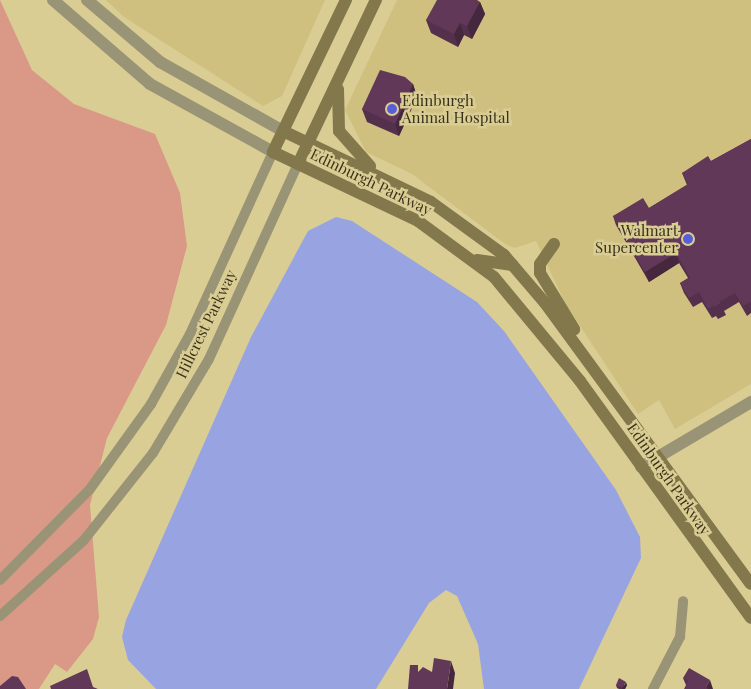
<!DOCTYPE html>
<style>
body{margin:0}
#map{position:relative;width:751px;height:689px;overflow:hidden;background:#dacd94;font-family:"Playfair Display",serif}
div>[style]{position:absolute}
.built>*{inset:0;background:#cfc07f}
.green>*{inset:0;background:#da9987}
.water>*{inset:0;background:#98a3e2}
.minor>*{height:10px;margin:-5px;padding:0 5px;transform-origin:5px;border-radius:5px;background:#9a9477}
.tertiary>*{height:12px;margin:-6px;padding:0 6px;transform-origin:6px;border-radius:6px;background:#9a9477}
.secondary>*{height:12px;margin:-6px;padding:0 6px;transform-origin:6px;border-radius:6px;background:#82784c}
.wall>*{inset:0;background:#54304c}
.shaded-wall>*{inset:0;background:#45273e}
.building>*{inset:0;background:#623858}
.dots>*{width:14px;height:14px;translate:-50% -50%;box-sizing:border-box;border:2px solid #dacd94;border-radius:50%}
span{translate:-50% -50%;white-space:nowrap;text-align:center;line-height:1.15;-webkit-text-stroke:5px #dacd94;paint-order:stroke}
.poi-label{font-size:15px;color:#38321b}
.left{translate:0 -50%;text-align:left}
.right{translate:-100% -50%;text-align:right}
.street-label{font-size:15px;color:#38321b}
</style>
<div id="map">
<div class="built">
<div style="clip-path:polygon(106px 0,325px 0,282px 96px,263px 106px,124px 17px)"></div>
<div style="clip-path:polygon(397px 0,751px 0,751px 384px,675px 429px,659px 400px,638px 414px,565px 303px,536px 241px,515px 248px,505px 244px,412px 174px,366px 152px,345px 110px)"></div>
</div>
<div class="green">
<div style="clip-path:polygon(0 0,32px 70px,74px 104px,155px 134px,180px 193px,187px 246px,166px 325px,107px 438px,90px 505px,99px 617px,93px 639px,67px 672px,55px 664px,39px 689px,0 689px)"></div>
</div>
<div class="water">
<div style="clip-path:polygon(336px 217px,352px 221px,477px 302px,504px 331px,616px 490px,640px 537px,641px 558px,579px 689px,484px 689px,478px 644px,457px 596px,446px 590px,429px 603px,376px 689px,156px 689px,128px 660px,122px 637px,126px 620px,251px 337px,308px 231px)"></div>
</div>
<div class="minor">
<div style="left:0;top:580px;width:128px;rotate:-45.3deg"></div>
<div style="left:90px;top:489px;width:105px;rotate:-54.3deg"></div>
<div style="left:151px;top:404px;width:80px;rotate:-60.9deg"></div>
<div style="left:190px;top:334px;width:200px;rotate:-65.5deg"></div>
<div style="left:0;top:616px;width:113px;rotate:-42.1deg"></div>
<div style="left:84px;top:540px;width:111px;rotate:-51.6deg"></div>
<div style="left:153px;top:453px;width:109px;rotate:-59.2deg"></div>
<div style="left:209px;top:359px;width:214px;rotate:-65.5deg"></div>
<div style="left:653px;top:689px;width:59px;rotate:-62.6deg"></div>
<div style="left:680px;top:637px;width:36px;rotate:-85deg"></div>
</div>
<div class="tertiary">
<div style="left:53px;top:0;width:128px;rotate:40.9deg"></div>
<div style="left:150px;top:84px;width:141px;rotate:28.9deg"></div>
<div style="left:87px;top:0;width:96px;rotate:40.3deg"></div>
<div style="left:160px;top:62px;width:141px;rotate:29.3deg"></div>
<div style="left:641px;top:467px;width:128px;rotate:-30.6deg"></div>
</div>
<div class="secondary">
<div style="left:346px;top:0;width:169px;rotate:115.7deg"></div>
<div style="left:273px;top:152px;width:161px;rotate:25.4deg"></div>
<div style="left:418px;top:221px;width:94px;rotate:36.4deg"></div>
<div style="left:494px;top:277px;width:135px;rotate:50.4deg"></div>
<div style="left:580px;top:381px;width:292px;rotate:54.2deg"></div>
<div style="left:338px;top:89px;width:42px;rotate:88.6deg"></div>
<div style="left:339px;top:131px;width:47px;rotate:48.5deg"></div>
<div style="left:283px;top:131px;width:164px;rotate:25.6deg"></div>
<div style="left:431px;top:202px;width:90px;rotate:36deg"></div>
<div style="left:504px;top:255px;width:63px;rotate:49.5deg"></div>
<div style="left:545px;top:303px;width:348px;rotate:53.8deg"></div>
<div style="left:298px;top:164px;width:182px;rotate:-64.6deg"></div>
<div style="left:554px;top:244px;width:24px;rotate:125deg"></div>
<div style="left:540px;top:264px;width:9px;rotate:90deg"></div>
<div style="left:540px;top:273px;width:66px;rotate:58.7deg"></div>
<div style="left:477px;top:260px;width:36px;rotate:8deg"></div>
</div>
<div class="wall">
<div style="clip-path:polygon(480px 2px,485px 14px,472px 39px,464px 35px,458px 47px,431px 33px,426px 20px)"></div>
<div style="clip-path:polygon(413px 84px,417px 97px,399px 136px,367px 122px,362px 109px)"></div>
<div style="clip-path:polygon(751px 139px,751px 313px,747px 316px,739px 302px,724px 311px,726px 315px,718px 319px,716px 316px,712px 318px,702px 302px,693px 307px,684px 293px,680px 283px,688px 278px,679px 263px,649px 282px,616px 225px,613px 216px,649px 208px,687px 185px,682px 173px,711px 161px)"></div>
<div style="clip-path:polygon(683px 678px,710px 680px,686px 685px)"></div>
<div style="clip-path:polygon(616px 685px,627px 685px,625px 689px,619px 689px,617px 688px)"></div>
</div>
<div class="shaded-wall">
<div style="clip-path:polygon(480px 2px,485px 14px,472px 39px,467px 26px)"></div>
<div style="clip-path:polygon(460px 23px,464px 35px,458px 47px,454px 34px)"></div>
<div style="clip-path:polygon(413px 84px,417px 97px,399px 136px,395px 124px)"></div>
<div style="clip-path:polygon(676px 253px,679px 263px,649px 282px,645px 272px)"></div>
<div style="clip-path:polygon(451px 661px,455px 673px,453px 689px,447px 689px)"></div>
<div style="clip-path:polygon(710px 680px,713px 689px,706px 689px,706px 687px)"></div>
<div style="clip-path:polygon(626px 682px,627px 685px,625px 689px,622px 689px)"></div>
</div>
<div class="building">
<div style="clip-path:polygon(437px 0,477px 0,480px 2px,467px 26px,460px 23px,454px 34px,426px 20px)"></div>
<div style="clip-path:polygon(380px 70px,405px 77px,413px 84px,395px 124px,362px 109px)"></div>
<div style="clip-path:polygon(751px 139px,751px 302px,743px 306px,735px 293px,721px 301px,719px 299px,712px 304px,713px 306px,708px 309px,699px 292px,689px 298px,680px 283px,690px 278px,676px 253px,645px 272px,613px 216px,643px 198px,649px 208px,688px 184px,682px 173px,708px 156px,711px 161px)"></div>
<div style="clip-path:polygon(719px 299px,721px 303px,714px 307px,712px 304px)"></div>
<div style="clip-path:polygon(434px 658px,451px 661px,447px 689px,408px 689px,410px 665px,418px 665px,418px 672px,423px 667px,432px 672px)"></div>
<div style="clip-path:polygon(689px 668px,710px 680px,706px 687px,708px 689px,684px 689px,688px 681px,683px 678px)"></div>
<div style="clip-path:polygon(87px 669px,93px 687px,98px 689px,51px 689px,50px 686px)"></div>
<div style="clip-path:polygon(12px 676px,18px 677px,26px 689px,0 689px,0 686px)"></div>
<div style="clip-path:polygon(619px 678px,626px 682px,622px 688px,616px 685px)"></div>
</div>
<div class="dots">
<div style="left:392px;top:109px;background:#585fd6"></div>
<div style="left:688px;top:239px;background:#585fd6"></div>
</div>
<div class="poi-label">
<span class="left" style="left:402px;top:109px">Edinburgh<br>Animal Hospital</span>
<span class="right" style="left:678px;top:239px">Walmart<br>Supercenter</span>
</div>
<div class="street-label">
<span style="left:371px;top:182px;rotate:26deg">Edinburgh Parkway</span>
<span style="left:206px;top:324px;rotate:-64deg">Hillcrest Parkway</span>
<span style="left:669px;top:479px;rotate:55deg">Edinburgh Parkway</span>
</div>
</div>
